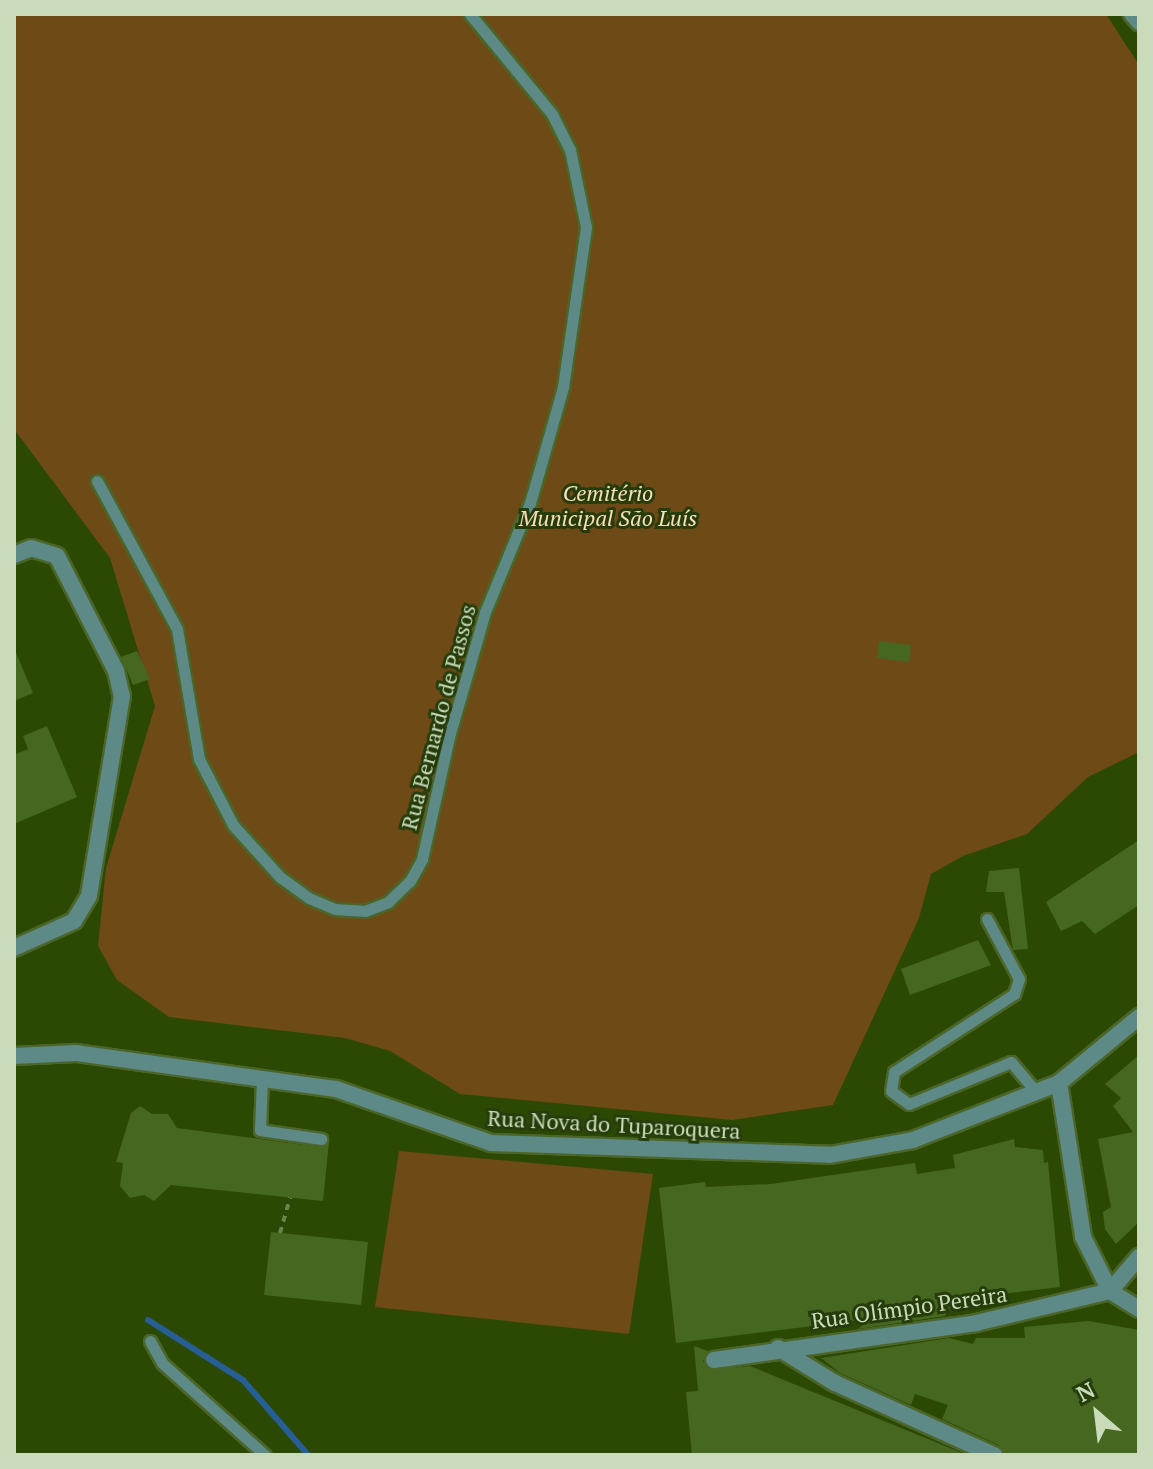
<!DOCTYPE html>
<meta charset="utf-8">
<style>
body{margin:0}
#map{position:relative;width:1153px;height:1469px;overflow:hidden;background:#2c4903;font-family:"PT Serif",serif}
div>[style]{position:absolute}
.green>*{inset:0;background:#6e4a17}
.stream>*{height:6px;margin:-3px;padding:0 3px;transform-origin:3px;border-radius:3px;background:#275e96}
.building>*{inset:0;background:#45671f}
.path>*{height:4px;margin-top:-2px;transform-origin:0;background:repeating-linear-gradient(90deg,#6b834c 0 6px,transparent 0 12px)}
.roads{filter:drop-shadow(2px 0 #4b6628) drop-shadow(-2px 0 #4b6628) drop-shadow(0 2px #4b6628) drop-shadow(0 -2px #4b6628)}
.service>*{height:11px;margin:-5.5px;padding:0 5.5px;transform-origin:5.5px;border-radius:5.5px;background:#5d8986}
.minor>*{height:16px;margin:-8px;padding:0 8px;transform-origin:8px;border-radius:8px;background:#5d8986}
.tertiary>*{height:16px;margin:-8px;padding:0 8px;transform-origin:8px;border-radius:8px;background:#5d8986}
span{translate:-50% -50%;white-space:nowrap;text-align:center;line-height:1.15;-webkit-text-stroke:6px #263d0b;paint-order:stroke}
.park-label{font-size:22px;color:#faddbb;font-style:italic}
.street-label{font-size:22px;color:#c9dbba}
.frame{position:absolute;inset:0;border:16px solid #c9dbba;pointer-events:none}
.north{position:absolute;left:1057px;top:1373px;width:80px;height:80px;-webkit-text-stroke:6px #263d0b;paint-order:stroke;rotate:332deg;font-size:22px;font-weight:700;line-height:32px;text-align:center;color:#c9dbba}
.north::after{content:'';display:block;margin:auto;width:28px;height:36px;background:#c9dbba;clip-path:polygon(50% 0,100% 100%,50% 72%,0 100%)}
</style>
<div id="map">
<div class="green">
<div style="clip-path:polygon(14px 14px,1106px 14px,1139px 65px,1139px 752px,1088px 777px,1027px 834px,963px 856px,931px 874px,919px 918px,833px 1105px,732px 1120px,460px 1094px,390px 1051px,345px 1038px,169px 1017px,117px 980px,98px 946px,106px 868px,155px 706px,110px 558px,14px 429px)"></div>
<div style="clip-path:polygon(399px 1151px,653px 1174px,629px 1334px,375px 1307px)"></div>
</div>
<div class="stream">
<div style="left:148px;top:1320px;width:112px;rotate:32.3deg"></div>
<div style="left:243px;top:1380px;width:99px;rotate:49.1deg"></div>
</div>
<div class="building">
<div style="clip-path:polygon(879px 641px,911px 645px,909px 662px,877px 658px)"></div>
<div style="clip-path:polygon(14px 648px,33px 693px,14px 701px)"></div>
<div style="clip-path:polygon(137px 651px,150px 679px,133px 685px,121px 657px)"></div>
<div style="clip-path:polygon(47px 726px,77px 797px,14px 824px,14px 755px,28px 749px,23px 736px)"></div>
<div style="clip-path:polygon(1139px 840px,1139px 905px,1095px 934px,1082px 921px,1061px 931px,1046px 902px)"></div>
<div style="clip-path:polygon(1019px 868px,1028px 949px,1013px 950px,1004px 892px,986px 892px,989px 871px)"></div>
<div style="clip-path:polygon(978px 940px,991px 965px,910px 995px,901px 969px)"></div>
<div style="clip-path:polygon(1139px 1055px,1139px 1222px,1116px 1244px,1105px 1229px,1103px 1212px,1111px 1207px,1098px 1139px,1133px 1132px,1113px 1106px,1121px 1098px,1105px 1084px)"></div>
<div style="clip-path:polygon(140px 1106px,152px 1114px,168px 1114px,177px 1128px,320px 1147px,329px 1142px,323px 1201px,171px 1185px,154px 1201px,144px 1195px,130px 1198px,120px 1186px,123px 1163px,116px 1162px,131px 1113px)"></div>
<div style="clip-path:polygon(1014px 1139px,1015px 1147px,1043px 1150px,1044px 1163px,1048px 1162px,1060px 1287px,1002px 1294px,1003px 1300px,948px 1309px,945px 1316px,858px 1329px,870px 1319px,676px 1343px,659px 1188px,705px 1182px,706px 1187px,771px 1184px,915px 1163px,917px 1174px,955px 1168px,953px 1155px)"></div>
<div style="clip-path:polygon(271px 1232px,368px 1242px,361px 1305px,264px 1295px)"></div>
<div style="clip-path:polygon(1089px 1321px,1139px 1330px,1139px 1455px,1005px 1455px,999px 1445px,942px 1419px,948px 1405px,915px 1394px,911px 1405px,840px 1373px,821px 1358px,949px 1338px,973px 1344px,976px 1338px,1025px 1338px,1024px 1327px)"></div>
<div style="clip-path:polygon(694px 1346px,708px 1351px,703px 1361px,711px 1370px,750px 1366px,967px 1455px,692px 1455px,686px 1392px,698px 1391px)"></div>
</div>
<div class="path">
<div style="left:280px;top:1233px;width:37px;rotate:-74deg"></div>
</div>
<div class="roads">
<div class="service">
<div style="left:97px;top:481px;width:168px;rotate:61.6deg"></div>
<div style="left:177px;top:629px;width:132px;rotate:80.4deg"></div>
<div style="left:199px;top:759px;width:74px;rotate:62.7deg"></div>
<div style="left:233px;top:825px;width:70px;rotate:47.9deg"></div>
<div style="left:280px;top:877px;width:36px;rotate:36deg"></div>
<div style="left:309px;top:898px;width:28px;rotate:23deg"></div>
<div style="left:335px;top:909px;width:30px;rotate:4deg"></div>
<div style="left:365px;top:911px;width:25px;rotate:-21deg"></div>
<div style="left:388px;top:902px;width:30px;rotate:-44deg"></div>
<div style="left:410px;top:881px;width:25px;rotate:-61deg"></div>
<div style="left:422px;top:859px;width:125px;rotate:-77.5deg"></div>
<div style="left:449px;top:737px;width:130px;rotate:-73.9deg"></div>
<div style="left:485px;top:612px;width:118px;rotate:-67.6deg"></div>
<div style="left:530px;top:503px;width:121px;rotate:-74.1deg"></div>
<div style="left:563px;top:387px;width:162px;rotate:-81.8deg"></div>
<div style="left:586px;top:227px;width:79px;rotate:-101.7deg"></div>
<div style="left:570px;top:150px;width:40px;rotate:-116.6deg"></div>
<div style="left:552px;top:114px;width:129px;rotate:-129.4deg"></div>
<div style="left:987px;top:919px;width:68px;rotate:61.9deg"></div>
<div style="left:1019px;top:979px;width:16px;rotate:108deg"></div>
<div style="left:1014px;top:994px;width:143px;rotate:147deg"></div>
<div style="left:894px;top:1072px;width:19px;rotate:99deg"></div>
<div style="left:891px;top:1091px;width:22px;rotate:36deg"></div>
<div style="left:909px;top:1104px;width:110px;rotate:-22.4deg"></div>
<div style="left:1011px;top:1062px;width:39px;rotate:50deg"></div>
<div style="left:262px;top:1079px;width:51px;rotate:92.2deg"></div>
<div style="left:260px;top:1130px;width:62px;rotate:8.4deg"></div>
<div style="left:150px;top:1341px;width:25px;rotate:61deg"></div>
<div style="left:162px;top:1363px;width:138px;rotate:41.8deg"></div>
</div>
<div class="minor">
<div style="left:1132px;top:14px;width:11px;rotate:49deg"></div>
<div style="left:14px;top:555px;width:18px;rotate:-22deg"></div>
<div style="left:31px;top:548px;width:27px;rotate:17deg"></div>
<div style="left:57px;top:556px;width:129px;rotate:62.8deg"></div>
<div style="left:116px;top:671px;width:26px;rotate:77deg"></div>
<div style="left:122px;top:696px;width:203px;rotate:99.4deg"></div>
<div style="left:89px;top:896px;width:29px;rotate:121deg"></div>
<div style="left:74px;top:921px;width:66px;rotate:155.8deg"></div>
<div style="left:778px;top:1348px;width:67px;rotate:31.6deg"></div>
<div style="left:835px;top:1383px;width:175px;rotate:24.4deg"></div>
<div style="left:714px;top:1360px;width:265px;rotate:-8deg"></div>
<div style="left:976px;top:1323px;width:138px;rotate:-13.4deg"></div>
<div style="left:1110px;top:1291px;width:45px;rotate:-49.5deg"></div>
</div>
<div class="tertiary">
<div style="left:14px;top:1056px;width:62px;rotate:-2.8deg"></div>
<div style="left:76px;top:1053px;width:262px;rotate:7.9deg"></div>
<div style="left:336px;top:1089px;width:164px;rotate:19.2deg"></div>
<div style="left:491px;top:1143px;width:339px;rotate:2deg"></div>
<div style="left:830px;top:1155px;width:84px;rotate:-10.2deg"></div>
<div style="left:913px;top:1140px;width:157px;rotate:-21.3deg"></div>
<div style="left:1059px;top:1083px;width:104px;rotate:-39.5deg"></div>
<div style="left:1059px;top:1083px;width:156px;rotate:81.1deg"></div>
<div style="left:1083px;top:1237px;width:60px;rotate:63.4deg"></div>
<div style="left:1110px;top:1291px;width:34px;rotate:32deg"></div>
</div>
</div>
<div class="park-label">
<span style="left:608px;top:505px">Cemitério<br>Municipal São Luís</span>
</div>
<div class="street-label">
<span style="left:438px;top:717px;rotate:-75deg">Rua Bernardo de Passos</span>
<span style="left:614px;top:1124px;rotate:3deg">Rua Nova do Tuparoquera</span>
<span style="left:909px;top:1307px;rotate:-8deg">Rua Olímpio Pereira</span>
</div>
<div class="frame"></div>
<div class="north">N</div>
</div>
